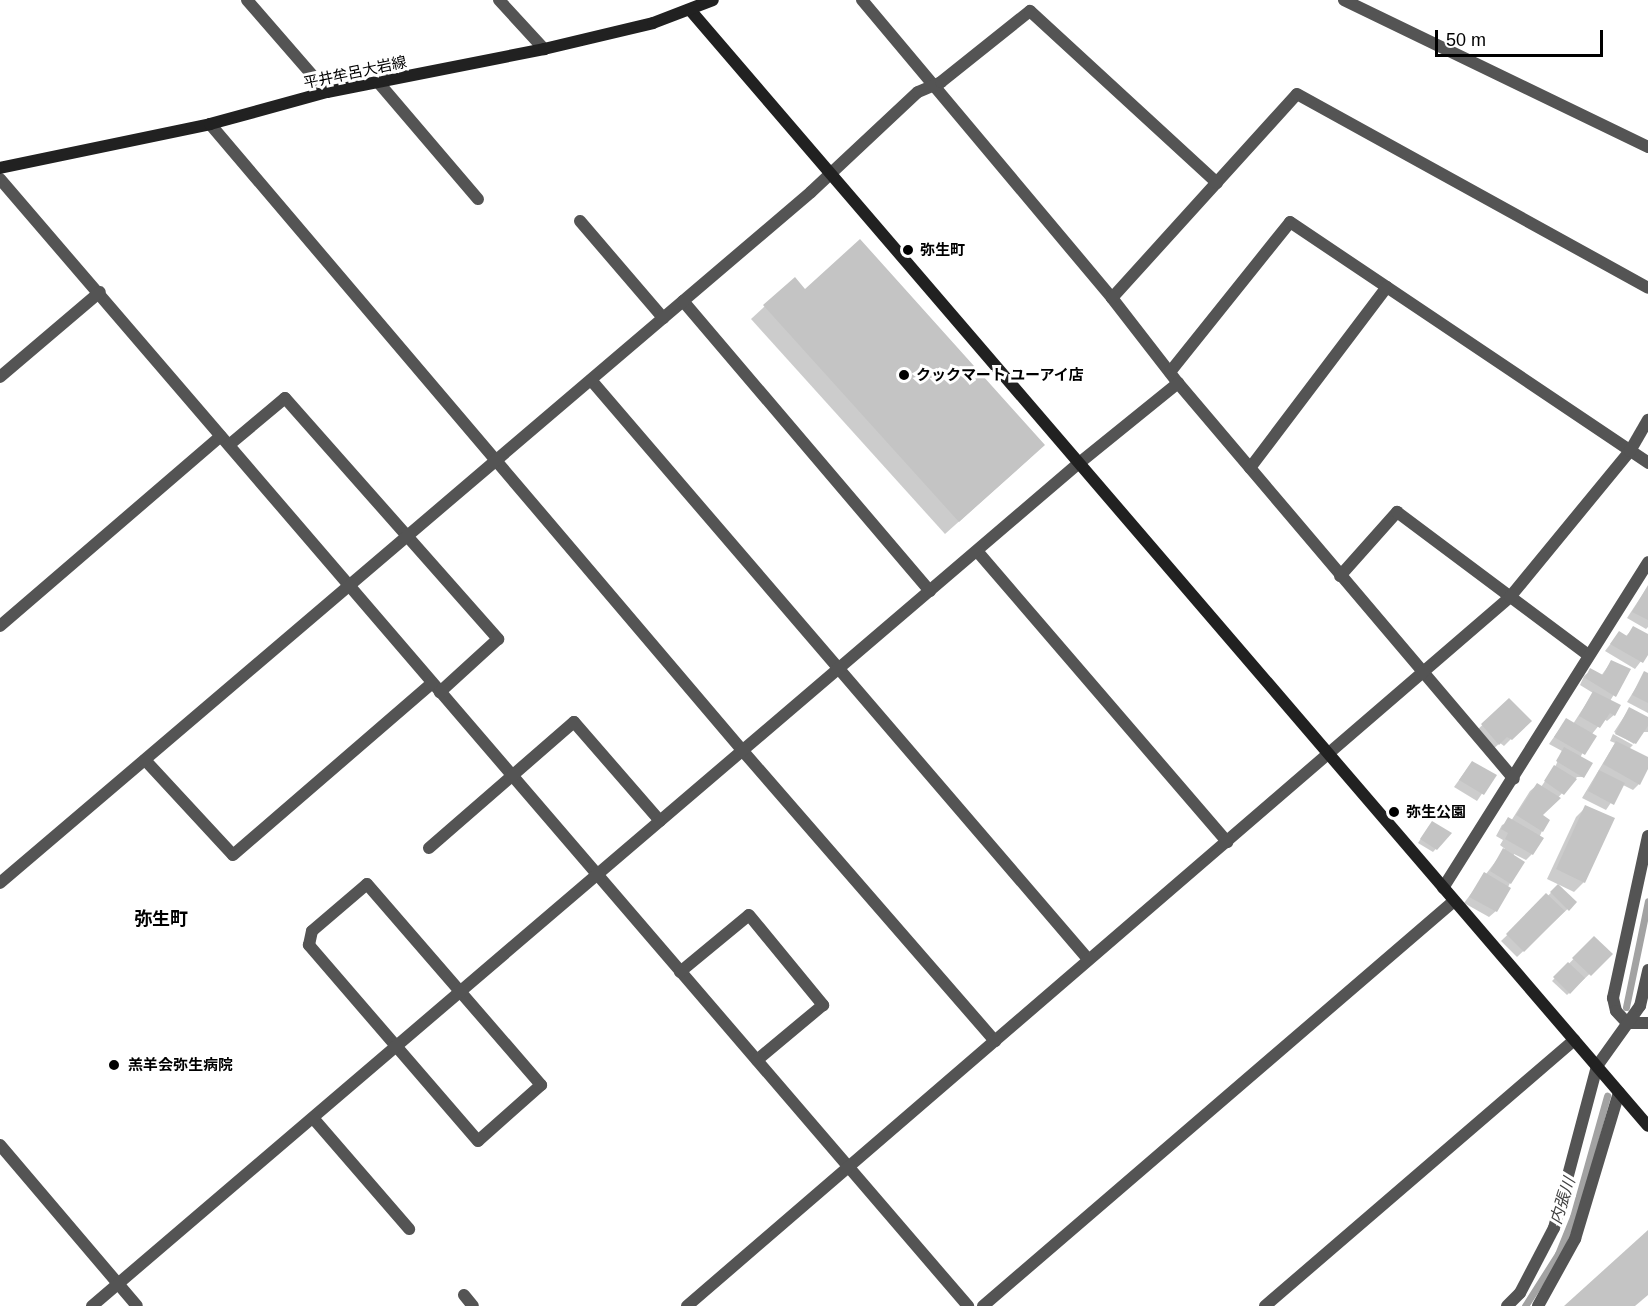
<!DOCTYPE html>
<meta charset="utf-8">
<style>
body{margin:0}
#map{position:relative;width:1648px;height:1306px;overflow:hidden;background:#fff;font-family:Helvetica,"Noto Sans JP",sans-serif}
div>[style]{position:absolute}
.shadow>*{inset:0;background:#0003}
.stream>*{height:7px;margin:-3.5px;padding:0 3.5px;transform-origin:3.5px;border-radius:3.5px;background:#a2a2a2}
.building>*{inset:0;background:#c4c4c4}
.street>*{height:12px;margin:-6px;padding:0 6px;transform-origin:6px;border-radius:6px;background:#545454}
.secondary>*{height:12px;margin:-6px;padding:0 6px;transform-origin:6px;border-radius:6px;background:#212121}
.dots>*{width:16px;height:16px;translate:-50% -50%;box-sizing:border-box;border:3px solid #fff;border-radius:50%}
span{translate:-50% -50%;white-space:nowrap;text-align:center;line-height:1.15;-webkit-text-stroke:6px #fff;paint-order:stroke}
.street-label{font-size:15px;color:#000}
.poi-label{font-size:15px;color:#000;font-weight:700}
.left{translate:0 -50%;text-align:left}
.water-label{font-size:16px;color:#434343;font-style:italic}
.quarter-label{font-size:18px;color:#000;font-weight:700}
.scale{position:absolute;left:1435px;top:30px;width:168px;height:27px;box-sizing:border-box;border:3px solid #000;border-top:0;padding-left:8px;font-size:18px;line-height:21px;white-space:nowrap;color:#000;-webkit-text-stroke:4px #fff;paint-order:stroke}
</style>
<div id="map">
<div class="shadow">
<div style="clip-path:polygon(805px 291px,1030px 458px,945px 534px,751px 319px,765px 306px)"></div>
<div style="clip-path:polygon(1648px 586px,1648px 627px,1646px 629px,1627px 618px)"></div>
<div style="clip-path:polygon(1634px 628px,1648px 635px,1648px 652px,1635px 669px,1605px 651px,1619px 633px,1625px 637px)"></div>
<div style="clip-path:polygon(1611px 662px,1629px 670px,1610px 701px,1614px 715px,1607px 721px,1604px 719px,1592px 734px,1580px 758px,1583px 777px,1577px 777px,1541px 816px,1542px 831px,1532px 854px,1526px 860px,1514px 854px,1510px 883px,1496px 911px,1489px 917px,1464px 903px,1505px 849px,1500px 845px,1503px 840px,1496px 836px,1502px 825px,1511px 821px,1530px 791px,1537px 785px,1541px 787px,1556px 765px,1562px 751px,1549px 744px,1566px 720px,1573px 724px,1593px 693px,1580px 685px,1584px 676px,1591px 670px,1601px 676px)"></div>
<div style="clip-path:polygon(1645px 673px,1648px 675px,1648px 713px,1627px 702px)"></div>
<div style="clip-path:polygon(1509px 700px,1529px 721px,1504px 746px,1500px 743px,1492px 750px,1475px 732px)"></div>
<div style="clip-path:polygon(1629px 709px,1648px 719px,1648px 732px,1640px 732px,1634px 744px,1614px 732px)"></div>
<div style="clip-path:polygon(1613px 734px,1633px 745px,1629px 749px,1648px 758px,1648px 766px,1639px 784px,1633px 790px,1623px 785px,1606px 810px,1582px 798px,1615px 743px,1610px 741px)"></div>
<div style="clip-path:polygon(1472px 762px,1494px 776px,1477px 801px,1454px 787px)"></div>
<div style="clip-path:polygon(1586px 807px,1584px 882px,1574px 892px,1547px 879px,1576px 817px)"></div>
<div style="clip-path:polygon(1429px 826px,1450px 833px,1433px 852px,1418px 843px)"></div>
<div style="clip-path:polygon(1558px 886px,1575px 902px,1517px 957px,1501px 941px)"></div>
<div style="clip-path:polygon(1594px 938px,1611px 954px,1567px 995px,1552px 981px)"></div>
</div>
<div class="stream">
<div style="left:1626px;top:1007px;width:108px;rotate:-78.3deg"></div>
<div style="left:1525px;top:1306px;width:62px;rotate:-57.6deg"></div>
<div style="left:1558px;top:1254px;width:40px;rotate:-68deg"></div>
<div style="left:1573px;top:1217px;width:126px;rotate:-74.3deg"></div>
</div>
<div class="building">
<div style="clip-path:polygon(860px 239px,1045px 445px,959px 522px,763px 305px,795px 277px,805px 289px)"></div>
<div style="clip-path:polygon(1648px 585px,1648px 620px,1632px 612px)"></div>
<div style="clip-path:polygon(1633px 626px,1648px 634px,1648px 655px,1643px 663px,1610px 644px,1619px 631px,1627px 636px)"></div>
<div style="clip-path:polygon(1611px 660px,1631px 669px,1616px 697px,1585px 678px,1590px 668px,1603px 675px)"></div>
<div style="clip-path:polygon(1644px 671px,1648px 673px,1648px 703px,1632px 695px)"></div>
<div style="clip-path:polygon(1593px 691px,1621px 705px,1615px 716px,1610px 713px,1600px 728px,1579px 716px)"></div>
<div style="clip-path:polygon(1509px 698px,1532px 721px,1512px 740px,1507px 737px,1499px 745px,1481px 724px)"></div>
<div style="clip-path:polygon(1629px 707px,1648px 717px,1648px 726px,1636px 744px,1615px 734px)"></div>
<div style="clip-path:polygon(1566px 718px,1597px 736px,1585px 755px,1554px 737px)"></div>
<div style="clip-path:polygon(1616px 741px,1648px 757px,1648px 769px,1640px 785px,1603px 764px)"></div>
<div style="clip-path:polygon(1564px 747px,1593px 763px,1584px 778px,1556px 761px)"></div>
<div style="clip-path:polygon(1472px 761px,1497px 775px,1484px 795px,1459px 780px)"></div>
<div style="clip-path:polygon(1554px 765px,1577px 779px,1564px 795px,1544px 781px)"></div>
<div style="clip-path:polygon(1599px 770px,1625px 783px,1614px 805px,1588px 791px)"></div>
<div style="clip-path:polygon(1537px 783px,1561px 798px,1543px 815px,1550px 820px,1543px 832px,1516px 815px)"></div>
<div style="clip-path:polygon(1585px 805px,1615px 818px,1585px 883px,1556px 869px)"></div>
<div style="clip-path:polygon(1508px 817px,1544px 838px,1533px 855px,1505px 839px,1508px 833px,1501px 829px)"></div>
<div style="clip-path:polygon(1432px 821px,1452px 833px,1437px 850px,1420px 839px)"></div>
<div style="clip-path:polygon(1503px 848px,1525px 862px,1511px 884px,1490px 871px)"></div>
<div style="clip-path:polygon(1484px 872px,1511px 888px,1497px 912px,1469px 897px)"></div>
<div style="clip-path:polygon(1558px 884px,1577px 902px,1569px 911px,1550px 892px)"></div>
<div style="clip-path:polygon(1546px 893px,1565px 911px,1524px 952px,1506px 934px)"></div>
<div style="clip-path:polygon(1594px 936px,1613px 954px,1591px 976px,1572px 958px)"></div>
<div style="clip-path:polygon(1568px 962px,1585px 978px,1570px 994px,1553px 977px)"></div>
<div style="clip-path:polygon(1648px 1230px,1648px 1295px,1635px 1306px,1564px 1306px)"></div>
</div>
<div class="street">
<div style="left:247px;top:0;width:122px;rotate:49deg"></div>
<div style="left:499px;top:0;width:67px;rotate:47.4deg"></div>
<div style="left:862px;top:0;width:389px;rotate:50deg"></div>
<div style="left:1112px;top:298px;width:108px;rotate:52.2deg"></div>
<div style="left:1178px;top:383px;width:519px;rotate:49.69deg"></div>
<div style="left:1344px;top:0;width:338px;rotate:25.8deg"></div>
<div style="left:378px;top:82px;width:154px;rotate:49.5deg"></div>
<div style="left:210px;top:124px;width:822px;rotate:49.64deg"></div>
<div style="left:742px;top:750px;width:386px;rotate:49deg"></div>
<div style="left:0;top:179px;width:1486px;rotate:49.34deg"></div>
<div style="left:580px;top:221px;width:128px;rotate:49.4deg"></div>
<div style="left:1112px;top:298px;width:275px;rotate:-47.8deg"></div>
<div style="left:1297px;top:94px;width:401px;rotate:28.9deg"></div>
<div style="left:683px;top:301px;width:381px;rotate:49.6deg"></div>
<div style="left:1170px;top:372px;width:192px;rotate:-51.3deg"></div>
<div style="left:1290px;top:222px;width:432px;rotate:33.9deg"></div>
<div style="left:0;top:377px;width:131px;rotate:-40.4deg"></div>
<div style="left:591px;top:380px;width:763px;rotate:49.36deg"></div>
<div style="left:229px;top:445px;width:73px;rotate:-40deg"></div>
<div style="left:285px;top:398px;width:322px;rotate:48.5deg"></div>
<div style="left:498px;top:639px;width:79px;rotate:137.6deg"></div>
<div style="left:1250px;top:468px;width:227px;rotate:-52.9deg"></div>
<div style="left:977px;top:551px;width:384px;rotate:49.3deg"></div>
<div style="left:1340px;top:576px;width:86px;rotate:-48.3deg"></div>
<div style="left:1397px;top:512px;width:239px;rotate:36.8deg"></div>
<div style="left:0;top:626px;width:291px;rotate:-40.7deg"></div>
<div style="left:145px;top:760px;width:129px;rotate:47.2deg"></div>
<div style="left:233px;top:855px;width:263px;rotate:-40.8deg"></div>
<div style="left:1648px;top:836px;width:166px;rotate:102.2deg"></div>
<div style="left:1613px;top:998px;width:13px;rotate:77deg"></div>
<div style="left:1616px;top:1011px;width:16px;rotate:47deg"></div>
<div style="left:1627px;top:1023px;width:21px"></div>
<div style="left:429px;top:848px;width:192px;rotate:-41deg"></div>
<div style="left:574px;top:722px;width:131px;rotate:49deg"></div>
<div style="left:0;top:883px;width:1065px;rotate:-40.43deg"></div>
<div style="left:811px;top:192px;width:146px;rotate:-43.1deg"></div>
<div style="left:918px;top:92px;width:25px;rotate:-23deg"></div>
<div style="left:941px;top:82px;width:114px;rotate:-38.6deg"></div>
<div style="left:1030px;top:11px;width:254px;rotate:42.6deg"></div>
<div style="left:367px;top:884px;width:266px;rotate:49.1deg"></div>
<div style="left:541px;top:1085px;width:84px;rotate:138.4deg"></div>
<div style="left:478px;top:1141px;width:259px;rotate:-130.8deg"></div>
<div style="left:309px;top:945px;width:14px;rotate:-78deg"></div>
<div style="left:312px;top:931px;width:72px;rotate:-40.5deg"></div>
<div style="left:1443px;top:888px;width:385px;rotate:-57.8deg"></div>
<div style="left:680px;top:972px;width:89px;rotate:-39.6deg"></div>
<div style="left:749px;top:915px;width:117px;rotate:50.6deg"></div>
<div style="left:823px;top:1005px;width:86px;rotate:140.2deg"></div>
<div style="left:313px;top:1118px;width:147px;rotate:49.1deg"></div>
<div style="left:0;top:1145px;width:211px;rotate:49.6deg"></div>
<div style="left:464px;top:1295px;width:14px;rotate:51deg"></div>
<div style="left:92px;top:1306px;width:1297px;rotate:-40.5deg"></div>
<div style="left:1078px;top:464px;width:129px;rotate:-39deg"></div>
<div style="left:687px;top:1306px;width:1086px;rotate:-40.74deg"></div>
<div style="left:1510px;top:597px;width:189px;rotate:-50.6deg"></div>
<div style="left:1630px;top:451px;width:36px;rotate:-60deg"></div>
<div style="left:983px;top:1306px;width:621px;rotate:-40.69deg"></div>
<div style="left:1265px;top:1306px;width:408px;rotate:-40.7deg"></div>
<div style="left:1507px;top:1306px;width:18px;rotate:-45deg"></div>
<div style="left:1520px;top:1293px;width:73px;rotate:-62.4deg"></div>
<div style="left:1554px;top:1228px;width:168px;rotate:-75.1deg"></div>
<div style="left:1597px;top:1066px;width:74px;rotate:-54.4deg"></div>
<div style="left:1640px;top:1006px;width:37px;rotate:-77deg"></div>
<div style="left:1538px;top:1306px;width:77px;rotate:-61.1deg"></div>
<div style="left:1575px;top:1239px;width:153px;rotate:-73.3deg"></div>
</div>
<div class="secondary">
<div style="left:691px;top:11px;width:1469px;rotate:49.36deg"></div>
<div style="left:0;top:168px;width:215px;rotate:-11.8deg"></div>
<div style="left:210px;top:124px;width:121px;rotate:-15.3deg"></div>
<div style="left:327px;top:92px;width:221px;rotate:-11.2deg"></div>
<div style="left:544px;top:49px;width:112px;rotate:-13.4deg"></div>
<div style="left:653px;top:23px;width:64px;rotate:-21deg"></div>
</div>
<div class="dots">
<div style="left:908px;top:250px;background:#000"></div>
<div style="left:904px;top:375px;background:#000"></div>
<div style="left:1394px;top:812px;background:#000"></div>
<div style="left:114px;top:1065px;background:#000"></div>
</div>
<div class="street-label">
<span style="left:355px;top:72px;rotate:-12deg">平井牟呂大岩線</span>
</div>
<div class="poi-label">
<span class="left" style="left:920px;top:250px">弥生町</span>
<span class="left" style="left:916px;top:375px">クックマート ユーアイ店</span>
<span class="left" style="left:1406px;top:812px">弥生公園</span>
<span class="left" style="left:128px;top:1065px">羔羊会弥生病院</span>
</div>
<div class="water-label">
<span style="left:1563px;top:1201px;rotate:-72deg">内張川</span>
</div>
<div class="quarter-label">
<span style="left:161px;top:919px">弥生町</span>
</div>
<div class="scale">50 m</div>
</div>
